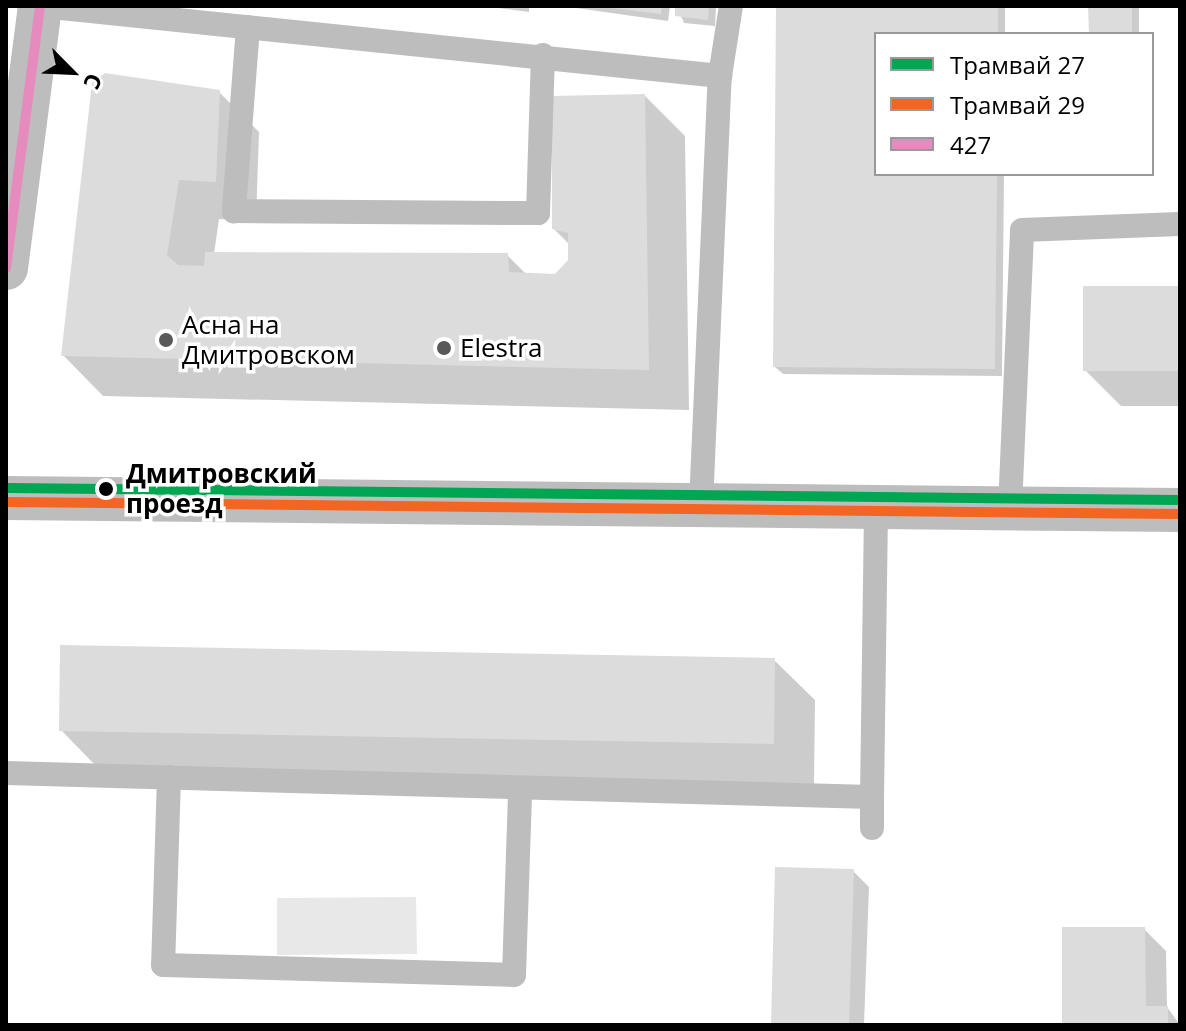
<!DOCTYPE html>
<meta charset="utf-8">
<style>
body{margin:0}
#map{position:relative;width:1186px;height:1031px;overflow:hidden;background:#fff;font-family:"Open Sans",sans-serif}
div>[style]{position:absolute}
.green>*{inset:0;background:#e8e8e8}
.shadow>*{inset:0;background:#0003}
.building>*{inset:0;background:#dcdcdc}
.service>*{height:24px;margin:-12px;padding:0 12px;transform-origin:12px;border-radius:12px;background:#bdbdbd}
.minor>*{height:44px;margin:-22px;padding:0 22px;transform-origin:22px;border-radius:22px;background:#bdbdbd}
.tertiary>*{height:44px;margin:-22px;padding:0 22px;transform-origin:22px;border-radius:22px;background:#bdbdbd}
.bus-1>*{height:10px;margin:-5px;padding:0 5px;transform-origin:5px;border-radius:5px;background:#e68bbd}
.tram-1>*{height:10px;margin:-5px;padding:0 5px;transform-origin:5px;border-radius:5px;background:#00a651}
.tram-2>*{height:10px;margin:-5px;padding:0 5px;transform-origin:5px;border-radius:5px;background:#f26522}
.dots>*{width:22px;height:22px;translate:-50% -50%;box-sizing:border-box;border:4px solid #fff;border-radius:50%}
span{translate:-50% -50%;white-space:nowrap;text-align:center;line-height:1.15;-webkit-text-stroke:7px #fff;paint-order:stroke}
.poi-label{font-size:26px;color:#000}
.left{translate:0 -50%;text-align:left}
.stop-label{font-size:26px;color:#000;font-weight:700}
.frame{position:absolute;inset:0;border:8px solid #000;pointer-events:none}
.legend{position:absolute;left:874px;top:32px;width:280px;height:144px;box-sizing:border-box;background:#fff;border:2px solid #999;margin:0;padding:10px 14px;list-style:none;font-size:24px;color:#000}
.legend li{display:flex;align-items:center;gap:16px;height:40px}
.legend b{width:40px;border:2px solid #999}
.north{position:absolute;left:32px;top:32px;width:80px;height:80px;-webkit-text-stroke:6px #fff;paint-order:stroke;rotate:114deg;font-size:22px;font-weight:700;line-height:32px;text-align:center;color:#000}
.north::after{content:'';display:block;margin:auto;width:28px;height:36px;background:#000;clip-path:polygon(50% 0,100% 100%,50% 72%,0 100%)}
</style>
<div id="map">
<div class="green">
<div style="clip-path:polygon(416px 897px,417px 954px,277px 955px,277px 898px)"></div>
</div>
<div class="shadow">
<div style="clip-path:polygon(483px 6px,529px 6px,529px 12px)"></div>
<div style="clip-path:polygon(562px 6px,670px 6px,668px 21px)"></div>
<div style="clip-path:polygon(677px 6px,716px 6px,715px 26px,684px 23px)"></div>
<div style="clip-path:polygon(778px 6px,1005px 6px,1005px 34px,876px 34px,876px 174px,1004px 174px,1002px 376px,783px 374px,775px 367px)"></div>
<div style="clip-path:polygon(1090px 6px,1139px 6px,1139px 34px,1091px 34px)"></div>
<div style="clip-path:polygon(219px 92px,259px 132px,256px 221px,219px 219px,214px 254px,507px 255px,527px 275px,555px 276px,570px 261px,570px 245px,554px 229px,645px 96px,685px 136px,689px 410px,103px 396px,63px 355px)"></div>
<div style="clip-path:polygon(1180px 288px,1180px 406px,1121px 406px,1085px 370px)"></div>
<div style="clip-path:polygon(774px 660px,815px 700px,814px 784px,101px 771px,61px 730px)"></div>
<div style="clip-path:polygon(853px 871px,869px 887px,864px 1025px,773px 1025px)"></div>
<div style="clip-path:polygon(1144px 929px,1166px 951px,1167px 1007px,1180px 1025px,1064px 1025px)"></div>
</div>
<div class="building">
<div style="clip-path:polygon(596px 6px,662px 6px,661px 14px)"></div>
<div style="clip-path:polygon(675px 6px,709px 6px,708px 20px,675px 16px)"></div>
<div style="clip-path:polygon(776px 6px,998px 6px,998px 34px,876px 34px,876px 174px,997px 174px,995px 369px,773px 367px)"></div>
<div style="clip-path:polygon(1088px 6px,1132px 6px,1132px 34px,1089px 34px)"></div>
<div style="clip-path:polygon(105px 73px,220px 90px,216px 182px,179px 180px,167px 255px,178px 265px,204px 266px,205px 252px,508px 253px,509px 272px,555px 274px,568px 260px,568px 233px,552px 229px,552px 96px,645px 94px,649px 370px,61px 356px,92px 83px)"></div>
<div style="clip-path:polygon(1083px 286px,1180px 286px,1180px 371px,1083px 371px)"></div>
<div style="clip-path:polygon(60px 645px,775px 658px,774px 744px,59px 731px)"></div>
<div style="clip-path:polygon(775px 867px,854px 869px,849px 1025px,771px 1025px)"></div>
<div style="clip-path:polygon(1062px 927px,1145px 927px,1146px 1006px,1168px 1006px,1168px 1025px,1062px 1025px)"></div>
</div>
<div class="service">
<div style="left:42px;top:6px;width:682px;rotate:5.89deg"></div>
<div style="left:248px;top:27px;width:185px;rotate:94.4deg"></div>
<div style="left:234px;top:211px;width:304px;rotate:0.4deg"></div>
<div style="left:538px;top:213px;width:158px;rotate:-88.2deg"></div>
<div style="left:701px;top:505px;width:429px;rotate:-87.5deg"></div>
<div style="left:720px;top:76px;width:71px;rotate:-81.1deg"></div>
<div style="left:1010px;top:508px;width:278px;rotate:-87.5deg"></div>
<div style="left:1022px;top:230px;width:158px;rotate:-2.2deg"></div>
<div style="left:6px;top:773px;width:866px;rotate:1.59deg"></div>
<div style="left:872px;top:797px;width:290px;rotate:-89.2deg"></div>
<div style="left:169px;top:777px;width:188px;rotate:91.8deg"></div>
<div style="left:163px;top:965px;width:351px;rotate:1.6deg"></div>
<div style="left:514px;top:975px;width:184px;rotate:-88.1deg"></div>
<div style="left:872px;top:828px;width:31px;rotate:-90deg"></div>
</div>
<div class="minor">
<div style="left:6px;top:268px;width:264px;rotate:-82.6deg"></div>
</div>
<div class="tertiary">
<div style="left:6px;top:498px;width:1174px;rotate:0.59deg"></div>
</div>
<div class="bus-1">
<div style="left:6px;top:268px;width:264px;rotate:-82.6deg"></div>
</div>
<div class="tram-1">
<div style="left:6px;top:488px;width:1174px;rotate:0.59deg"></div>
</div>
<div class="tram-2">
<div style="left:6px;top:502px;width:1174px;rotate:0.59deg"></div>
</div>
<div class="dots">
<div style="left:166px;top:340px;background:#595959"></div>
<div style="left:444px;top:348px;background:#595959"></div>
<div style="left:106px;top:489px;background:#000"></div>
</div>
<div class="poi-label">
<span class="left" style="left:182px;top:340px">Асна на<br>Дмитровском</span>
<span class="left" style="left:460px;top:348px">Elestra</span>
</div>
<div class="stop-label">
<span class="left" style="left:126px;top:489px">Дмитровский<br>проезд</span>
</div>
<div class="frame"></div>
<ul class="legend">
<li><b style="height:10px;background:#00a651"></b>Трамвай 27</li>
<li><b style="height:10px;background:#f26522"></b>Трамвай 29</li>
<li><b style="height:10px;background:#e68bbd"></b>427</li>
</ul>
<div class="north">С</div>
</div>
